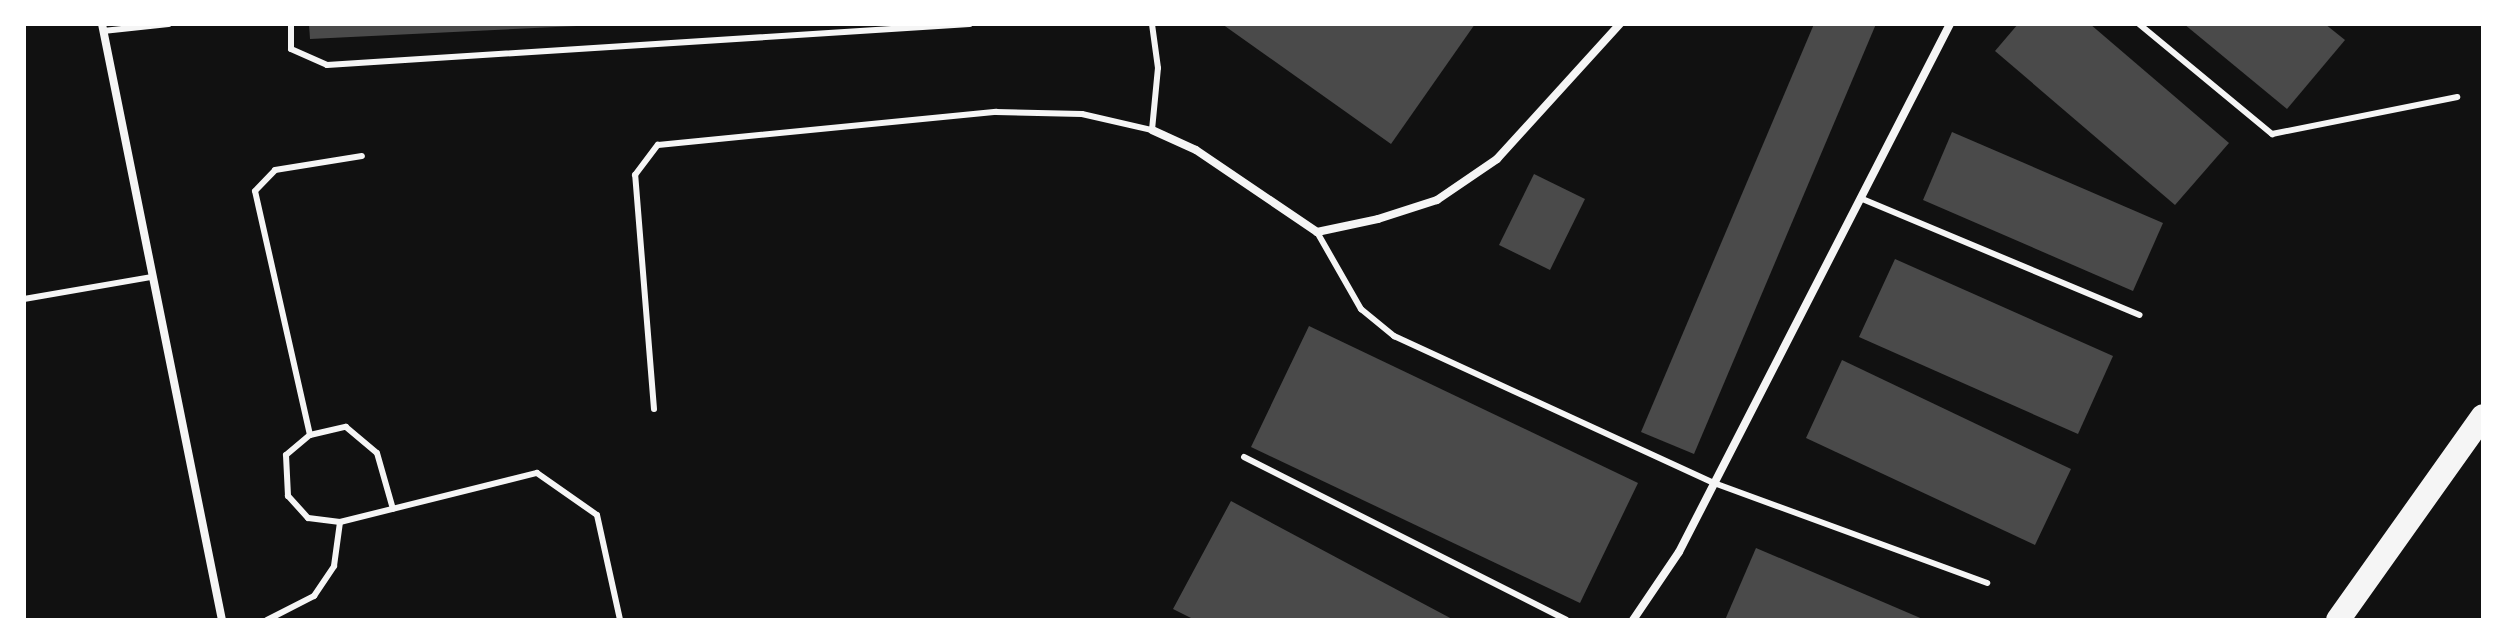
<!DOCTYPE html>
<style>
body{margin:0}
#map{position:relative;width:2507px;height:644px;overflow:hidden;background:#111;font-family:Mulish,sans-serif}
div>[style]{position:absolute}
.building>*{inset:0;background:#4a4a4a}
.service>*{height:6px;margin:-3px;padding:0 3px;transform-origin:3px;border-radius:3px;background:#f5f5f5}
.minor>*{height:8px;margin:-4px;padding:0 4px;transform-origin:4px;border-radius:4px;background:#f5f5f5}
.motorway>*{height:24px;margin:-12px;padding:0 12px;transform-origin:12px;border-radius:12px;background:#f5f5f5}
span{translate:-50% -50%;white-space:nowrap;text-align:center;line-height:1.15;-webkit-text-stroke:7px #fff;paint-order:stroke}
.frame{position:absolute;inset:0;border:26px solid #fff;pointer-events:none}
</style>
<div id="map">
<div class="building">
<div style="clip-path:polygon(309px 24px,577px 24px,577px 26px,310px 39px)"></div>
<div style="clip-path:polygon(1222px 24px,1475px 24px,1391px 144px)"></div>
<div style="clip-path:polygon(1814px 24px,1876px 24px,1694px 454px,1641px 432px)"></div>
<div style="clip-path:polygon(2018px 24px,2090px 24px,2229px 143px,2175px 205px,1995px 51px)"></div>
<div style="clip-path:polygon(2184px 24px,2325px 24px,2345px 40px,2287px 109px)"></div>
<div style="clip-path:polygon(1952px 132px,2163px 223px,2133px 291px,1923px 200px)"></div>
<div style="clip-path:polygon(1534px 174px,1585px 199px,1550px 270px,1499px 245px)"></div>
<div style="clip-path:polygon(1895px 259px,2113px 356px,2078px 434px,1859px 337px)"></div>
<div style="clip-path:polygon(1309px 326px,1638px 483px,1580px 603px,1251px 447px)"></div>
<div style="clip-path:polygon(1842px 360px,2071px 469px,2035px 545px,1806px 438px)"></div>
<div style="clip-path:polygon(1231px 501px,1358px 569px,1454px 620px,1195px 620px,1173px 609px)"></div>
<div style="clip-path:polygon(1756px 548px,1883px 602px,1925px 620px,1725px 620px)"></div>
</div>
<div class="service">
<div style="left:291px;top:24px;width:25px;rotate:90deg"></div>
<div style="left:291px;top:49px;width:39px;rotate:24deg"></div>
<div style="left:327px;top:65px;width:644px;rotate:-3.65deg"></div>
<div style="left:2139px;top:24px;width:173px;rotate:39.6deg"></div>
<div style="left:2272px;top:134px;width:189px;rotate:-11.3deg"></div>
<div style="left:103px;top:31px;width:66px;rotate:-6.1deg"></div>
<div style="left:1860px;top:198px;width:303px;rotate:22.7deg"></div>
<div style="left:1317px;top:232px;width:89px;rotate:60.3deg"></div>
<div style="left:1361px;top:309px;width:43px;rotate:39.3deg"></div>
<div style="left:1394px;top:336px;width:352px;rotate:24.7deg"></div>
<div style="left:1714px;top:483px;width:291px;rotate:20.1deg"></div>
<div style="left:24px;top:299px;width:130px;rotate:-9.8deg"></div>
<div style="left:654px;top:409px;width:235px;rotate:-94.6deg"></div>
<div style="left:635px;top:175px;width:38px;rotate:-53deg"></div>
<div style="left:658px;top:145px;width:340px;rotate:-5.6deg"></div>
<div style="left:996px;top:112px;width:86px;rotate:1.3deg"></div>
<div style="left:1082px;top:114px;width:72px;rotate:12.9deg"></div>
<div style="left:1152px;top:130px;width:62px;rotate:-84.5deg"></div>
<div style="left:1158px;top:68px;width:44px;rotate:-97.8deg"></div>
<div style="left:310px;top:435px;width:250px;rotate:-102.7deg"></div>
<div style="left:255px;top:191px;width:29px;rotate:-46deg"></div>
<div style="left:275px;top:170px;width:88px;rotate:-9.1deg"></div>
<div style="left:1244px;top:457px;width:361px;rotate:26.8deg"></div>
<div style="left:340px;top:522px;width:32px;rotate:-173deg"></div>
<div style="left:308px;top:518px;width:30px;rotate:-132deg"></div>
<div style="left:288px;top:496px;width:41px;rotate:-92.8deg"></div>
<div style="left:286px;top:455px;width:31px;rotate:-40deg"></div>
<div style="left:310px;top:435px;width:37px;rotate:-13deg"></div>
<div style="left:346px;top:427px;width:40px;rotate:40deg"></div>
<div style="left:377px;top:453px;width:58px;rotate:74.1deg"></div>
<div style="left:267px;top:620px;width:53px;rotate:-27.1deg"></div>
<div style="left:314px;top:596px;width:36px;rotate:-56deg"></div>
<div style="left:334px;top:566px;width:44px;rotate:-82.2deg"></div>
<div style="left:340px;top:522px;width:203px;rotate:-14deg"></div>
<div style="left:537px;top:473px;width:73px;rotate:35deg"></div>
<div style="left:597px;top:515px;width:107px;rotate:77.6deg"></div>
</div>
<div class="minor">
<div style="left:102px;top:24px;width:608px;rotate:78.62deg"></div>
<div style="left:1152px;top:130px;width:48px;rotate:24.4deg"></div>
<div style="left:1196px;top:150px;width:146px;rotate:34.1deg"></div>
<div style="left:1317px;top:232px;width:62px;rotate:-12deg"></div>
<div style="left:1378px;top:219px;width:62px;rotate:-17.9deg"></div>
<div style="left:1437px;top:200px;width:73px;rotate:-34.3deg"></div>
<div style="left:1497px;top:159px;width:183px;rotate:-47.7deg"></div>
<div style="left:1633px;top:620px;width:82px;rotate:-55.9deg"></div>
<div style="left:1679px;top:552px;width:593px;rotate:-62.83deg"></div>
</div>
<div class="motorway">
<div style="left:2338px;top:620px;width:250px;rotate:-54.6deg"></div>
</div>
<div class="frame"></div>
</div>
